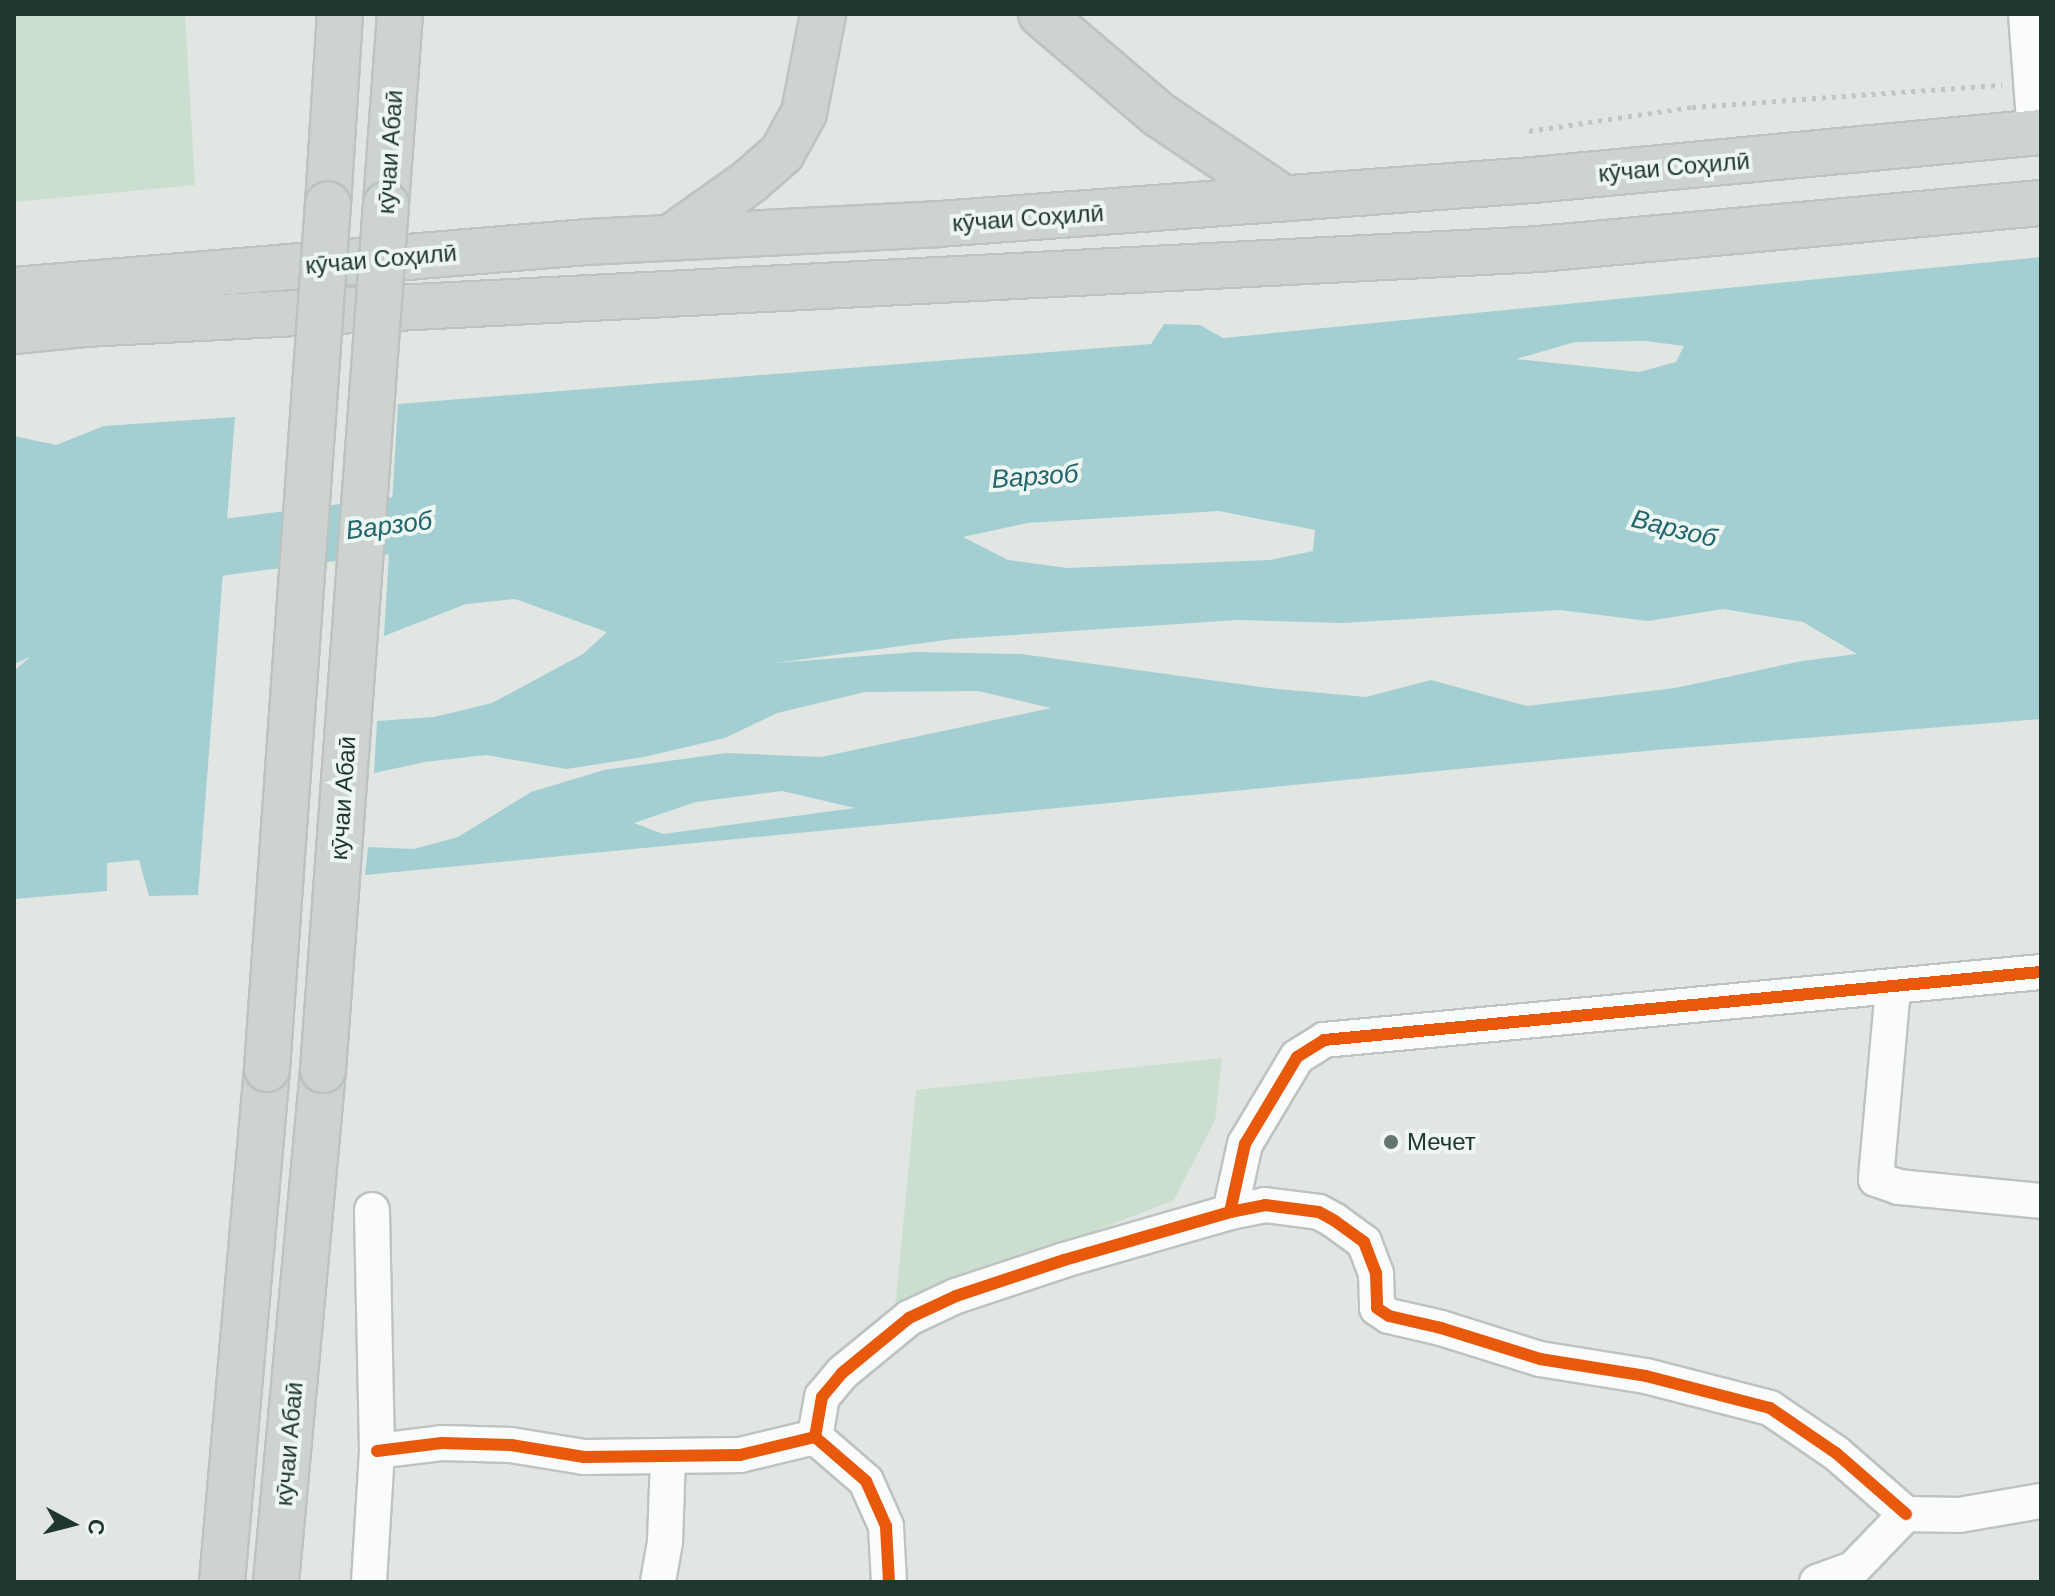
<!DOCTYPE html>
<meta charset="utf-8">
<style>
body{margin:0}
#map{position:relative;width:2055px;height:1596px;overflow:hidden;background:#e1e6e3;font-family:Helvetica,sans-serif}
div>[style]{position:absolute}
.green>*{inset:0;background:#cadfcf}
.water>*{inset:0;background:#a3cfd2}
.river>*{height:56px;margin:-28px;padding:0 28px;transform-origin:28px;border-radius:28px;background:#a3cfd2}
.path>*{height:5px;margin-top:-2.5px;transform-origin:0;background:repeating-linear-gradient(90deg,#bfc6c4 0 4px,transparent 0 10px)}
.roads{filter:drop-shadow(2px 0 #bec3c0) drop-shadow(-2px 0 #bec3c0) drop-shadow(0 2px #bec3c0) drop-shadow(0 -2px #bec3c0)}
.minor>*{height:34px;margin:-17px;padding:0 17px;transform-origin:17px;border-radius:17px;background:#fafbfb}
.major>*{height:44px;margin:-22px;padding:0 22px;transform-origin:22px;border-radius:22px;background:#ccd3d0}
.bridges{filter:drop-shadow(2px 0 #bbc3c0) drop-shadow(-2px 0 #bbc3c0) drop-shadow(0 2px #bbc3c0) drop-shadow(0 -2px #bbc3c0)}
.major-bridge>*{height:44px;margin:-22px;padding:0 22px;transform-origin:22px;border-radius:22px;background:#ccd3d0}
.cycleway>*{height:12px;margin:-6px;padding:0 6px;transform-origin:6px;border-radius:6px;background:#e8590c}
.dots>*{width:22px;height:22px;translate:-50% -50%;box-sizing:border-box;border:4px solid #eef6f1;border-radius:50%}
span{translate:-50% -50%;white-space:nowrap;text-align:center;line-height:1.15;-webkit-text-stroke:8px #eef6f1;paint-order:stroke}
.street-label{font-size:24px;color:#203730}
.poi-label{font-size:24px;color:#203730}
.left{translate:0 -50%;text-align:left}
.water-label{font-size:26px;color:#1f666e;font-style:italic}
.frame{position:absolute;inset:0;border:16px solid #203730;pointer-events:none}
.north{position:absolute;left:32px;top:1484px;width:80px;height:80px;-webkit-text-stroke:6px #eef6f1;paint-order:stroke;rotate:97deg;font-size:22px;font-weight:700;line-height:32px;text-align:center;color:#203730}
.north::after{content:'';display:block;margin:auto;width:28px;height:36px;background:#203730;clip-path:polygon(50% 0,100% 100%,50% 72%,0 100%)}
</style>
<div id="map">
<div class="green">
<div style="clip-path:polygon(14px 14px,185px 14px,195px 185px,14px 202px)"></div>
<div style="clip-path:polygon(1222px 1058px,1215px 1120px,1174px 1200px,895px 1310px,916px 1090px)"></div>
</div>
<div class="water">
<div style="clip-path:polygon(evenodd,2041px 257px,2041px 719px,1656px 750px,365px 875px,368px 847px,414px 849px,458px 837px,531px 792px,604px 770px,726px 753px,821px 757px,1051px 708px,978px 691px,865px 692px,777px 713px,725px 738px,644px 757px,566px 769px,486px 755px,425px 762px,374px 773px,377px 721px,434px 717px,492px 703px,583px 654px,607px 632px,515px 599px,466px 604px,384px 636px,398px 404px,1151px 344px,1164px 324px,1200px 325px,1223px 338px,2041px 257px,1646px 341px,1684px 346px,1676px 362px,1639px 372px,1516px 359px,1575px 342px,1646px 341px,2041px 257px,1219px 511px,1315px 530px,1313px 551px,1270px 560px,1067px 568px,1008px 560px,963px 537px,1027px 523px,1219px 511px,2041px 257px,1723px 609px,1803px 622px,1857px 654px,1802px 661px,1675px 688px,1527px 706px,1431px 680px,1366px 697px,1268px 688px,1021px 654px,916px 652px,775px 663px,953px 639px,1238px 620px,1343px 623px,1560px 610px,1648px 621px,1723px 609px,2041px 257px,782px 791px,855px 808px,663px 834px,634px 823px,696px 802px,782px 791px)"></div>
<div style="clip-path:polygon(235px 417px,198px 895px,149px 896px,139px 860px,107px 863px,107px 891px,14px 899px,14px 671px,30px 657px,14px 664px,14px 436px,56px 445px,104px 426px)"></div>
</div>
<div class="river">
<div style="left:14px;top:574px;width:455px;rotate:-7.3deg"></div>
</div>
<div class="path">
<div style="left:1529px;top:131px;width:165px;rotate:-8.4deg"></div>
<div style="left:1692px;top:107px;width:311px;rotate:-4.1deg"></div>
</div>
<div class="roads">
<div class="minor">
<div style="left:2026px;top:14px;width:119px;rotate:85.7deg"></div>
<div style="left:1893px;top:988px;width:192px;rotate:95.1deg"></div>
<div style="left:1876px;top:1179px;width:24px;rotate:19deg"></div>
<div style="left:1899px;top:1187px;width:143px;rotate:5.6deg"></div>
<div style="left:1230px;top:1212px;width:36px;rotate:-11deg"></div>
<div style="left:1265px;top:1205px;width:54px;rotate:7.4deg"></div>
<div style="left:1319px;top:1212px;width:18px;rotate:29deg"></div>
<div style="left:1335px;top:1221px;width:36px;rotate:36deg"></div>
<div style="left:1364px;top:1242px;width:34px;rotate:69deg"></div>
<div style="left:1376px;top:1274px;width:34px;rotate:88deg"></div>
<div style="left:1377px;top:1308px;width:14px;rotate:34deg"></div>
<div style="left:1389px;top:1316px;width:53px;rotate:13deg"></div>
<div style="left:1441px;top:1328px;width:104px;rotate:17.4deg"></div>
<div style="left:1540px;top:1359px;width:107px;rotate:9.1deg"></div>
<div style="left:1646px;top:1376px;width:128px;rotate:14.5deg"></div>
<div style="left:1770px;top:1408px;width:80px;rotate:34.3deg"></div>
<div style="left:1836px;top:1453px;width:93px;rotate:41.1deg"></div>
<div style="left:377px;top:1451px;width:65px;rotate:-7deg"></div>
<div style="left:442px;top:1443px;width:69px;rotate:1.7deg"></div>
<div style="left:511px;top:1445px;width:74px;rotate:9.3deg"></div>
<div style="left:584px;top:1457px;width:156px;rotate:-0.7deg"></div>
<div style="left:740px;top:1455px;width:77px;rotate:-13.5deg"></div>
<div style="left:369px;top:1582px;width:131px;rotate:-86.5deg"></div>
<div style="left:377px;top:1451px;width:241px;rotate:-91.2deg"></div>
<div style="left:658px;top:1582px;width:41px;rotate:-80.1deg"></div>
<div style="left:665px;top:1542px;width:85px;rotate:-88deg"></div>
<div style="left:889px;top:1582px;width:56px;rotate:-93.1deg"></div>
<div style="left:886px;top:1526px;width:49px;rotate:-114deg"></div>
<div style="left:866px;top:1481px;width:67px;rotate:-139.2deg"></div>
<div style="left:815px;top:1437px;width:41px;rotate:-80.1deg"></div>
<div style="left:822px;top:1397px;width:31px;rotate:-50deg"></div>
<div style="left:842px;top:1373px;width:87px;rotate:-39.4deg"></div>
<div style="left:909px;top:1318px;width:52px;rotate:-25.1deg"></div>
<div style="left:956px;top:1296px;width:114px;rotate:-18.4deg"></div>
<div style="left:1064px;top:1260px;width:173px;rotate:-16.1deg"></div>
<div style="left:1230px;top:1212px;width:70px;rotate:-77.6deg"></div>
<div style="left:1245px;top:1144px;width:101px;rotate:-59.1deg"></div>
<div style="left:1297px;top:1057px;width:32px;rotate:-32deg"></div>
<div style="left:1324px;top:1040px;width:720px;rotate:-5.42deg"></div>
<div style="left:1817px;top:1582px;width:38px;rotate:-20deg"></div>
<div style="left:1853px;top:1569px;width:76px;rotate:-46.1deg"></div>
<div style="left:1906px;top:1514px;width:53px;rotate:1.1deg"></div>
<div style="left:1959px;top:1515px;width:83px;rotate:-9.7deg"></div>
</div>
<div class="major">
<div style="left:1041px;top:14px;width:154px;rotate:40.5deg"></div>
<div style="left:1158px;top:114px;width:151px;rotate:33.9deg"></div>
<div style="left:328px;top:204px;width:190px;rotate:-86.4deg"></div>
<div style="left:386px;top:204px;width:191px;rotate:-85.8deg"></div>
<div style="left:673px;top:236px;width:95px;rotate:-35.5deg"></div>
<div style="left:750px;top:181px;width:43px;rotate:-41.2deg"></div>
<div style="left:782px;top:153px;width:46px;rotate:-61.2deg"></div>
<div style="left:804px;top:113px;width:101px;rotate:-79.1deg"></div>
<div style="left:14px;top:290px;width:575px;rotate:-4.79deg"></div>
<div style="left:587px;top:242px;width:352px;rotate:-2.9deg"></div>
<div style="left:939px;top:224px;width:596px;rotate:-4.24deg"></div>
<div style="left:1533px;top:180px;width:510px;rotate:-5.4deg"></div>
<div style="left:14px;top:331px;width:71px;rotate:-5.6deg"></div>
<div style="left:85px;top:324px;width:1456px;rotate:-2.95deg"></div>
<div style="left:1539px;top:249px;width:504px;rotate:-5.24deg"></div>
<div style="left:222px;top:1582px;width:515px;rotate:-84.99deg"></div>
<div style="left:276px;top:1582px;width:514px;rotate:-84.76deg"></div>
</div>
</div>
<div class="bridges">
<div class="major-bridge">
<div style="left:267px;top:1069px;width:867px;rotate:-85.97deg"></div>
<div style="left:323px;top:1070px;width:868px;rotate:-85.84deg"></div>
</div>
</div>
<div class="cycleway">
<div style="left:1230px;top:1212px;width:36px;rotate:-11deg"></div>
<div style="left:1265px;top:1205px;width:54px;rotate:7.4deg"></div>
<div style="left:1319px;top:1212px;width:18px;rotate:29deg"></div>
<div style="left:1335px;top:1221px;width:36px;rotate:36deg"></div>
<div style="left:1364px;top:1242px;width:34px;rotate:69deg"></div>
<div style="left:1376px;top:1274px;width:34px;rotate:88deg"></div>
<div style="left:1377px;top:1308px;width:14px;rotate:34deg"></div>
<div style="left:1389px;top:1316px;width:53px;rotate:13deg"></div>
<div style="left:1441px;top:1328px;width:104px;rotate:17.4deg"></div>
<div style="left:1540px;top:1359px;width:107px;rotate:9.1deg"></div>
<div style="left:1646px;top:1376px;width:128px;rotate:14.5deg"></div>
<div style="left:1770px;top:1408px;width:80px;rotate:34.3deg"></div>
<div style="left:1836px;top:1453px;width:93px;rotate:41.1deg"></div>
<div style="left:377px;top:1451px;width:65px;rotate:-7deg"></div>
<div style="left:442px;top:1443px;width:69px;rotate:1.7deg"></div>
<div style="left:511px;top:1445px;width:74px;rotate:9.3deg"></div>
<div style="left:584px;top:1457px;width:156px;rotate:-0.7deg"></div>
<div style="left:740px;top:1455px;width:77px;rotate:-13.5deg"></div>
<div style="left:889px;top:1582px;width:56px;rotate:-93.1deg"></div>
<div style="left:886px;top:1526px;width:49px;rotate:-114deg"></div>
<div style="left:866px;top:1481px;width:67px;rotate:-139.2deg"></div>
<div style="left:815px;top:1437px;width:41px;rotate:-80.1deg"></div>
<div style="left:822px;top:1397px;width:31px;rotate:-50deg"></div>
<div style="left:842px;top:1373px;width:87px;rotate:-39.4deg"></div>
<div style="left:909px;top:1318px;width:52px;rotate:-25.1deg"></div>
<div style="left:956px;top:1296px;width:114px;rotate:-18.4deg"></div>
<div style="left:1064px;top:1260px;width:173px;rotate:-16.1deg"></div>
<div style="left:1230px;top:1212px;width:70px;rotate:-77.6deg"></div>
<div style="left:1245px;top:1144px;width:101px;rotate:-59.1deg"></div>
<div style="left:1297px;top:1057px;width:32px;rotate:-32deg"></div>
<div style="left:1324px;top:1040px;width:720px;rotate:-5.42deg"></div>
</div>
<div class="dots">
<div style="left:1391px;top:1142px;background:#64746f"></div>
</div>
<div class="street-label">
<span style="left:390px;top:152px;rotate:-86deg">кӯчаи Абаӣ</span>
<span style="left:1674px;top:167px;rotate:-5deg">кӯчаи Соҳилӣ</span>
<span style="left:1028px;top:218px;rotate:-4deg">кӯчаи Соҳилӣ</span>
<span style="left:381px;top:259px;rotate:-5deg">кӯчаи Соҳилӣ</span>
<span style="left:343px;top:798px;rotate:-86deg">кӯчаи Абаӣ</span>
<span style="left:289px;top:1444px;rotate:-85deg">кӯчаи Абаӣ</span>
</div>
<div class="poi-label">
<span class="left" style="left:1407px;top:1142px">Мечет</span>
</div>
<div class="water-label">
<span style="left:1035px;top:477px;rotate:-4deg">Варзоб</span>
<span style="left:389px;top:526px;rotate:-7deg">Варзоб</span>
<span style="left:1674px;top:529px;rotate:14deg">Варзоб</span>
</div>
<div class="frame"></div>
<div class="north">С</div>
</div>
